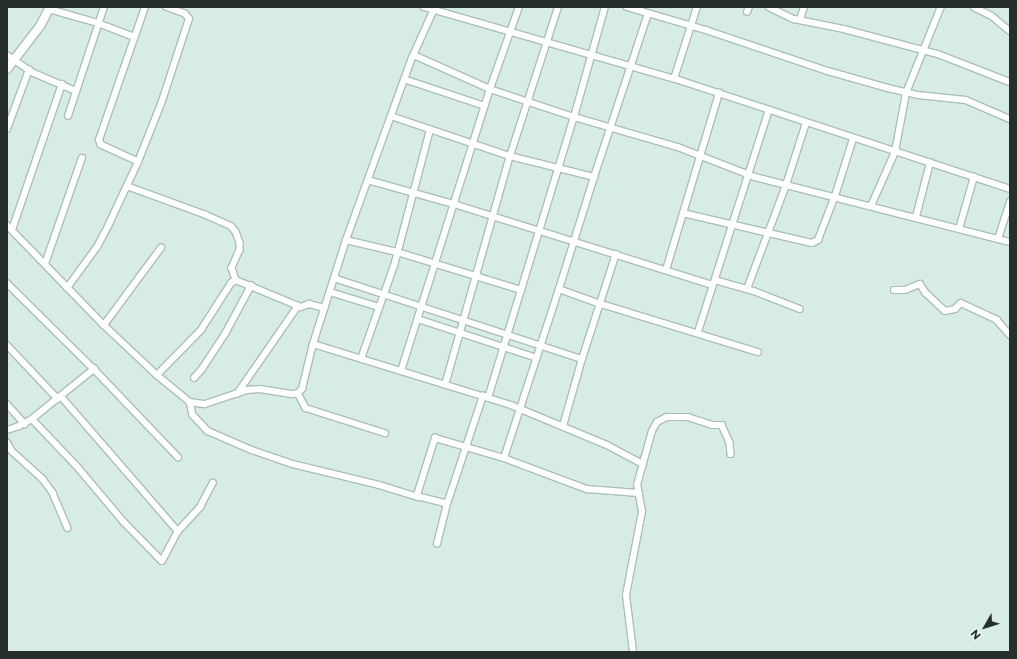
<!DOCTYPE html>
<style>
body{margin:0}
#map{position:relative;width:1017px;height:659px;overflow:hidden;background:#d8ece6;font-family:Montserrat,sans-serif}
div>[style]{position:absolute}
.roads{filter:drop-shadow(1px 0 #abbfb9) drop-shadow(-1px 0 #abbfb9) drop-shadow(0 1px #abbfb9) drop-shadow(0 -1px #abbfb9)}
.minor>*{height:5.5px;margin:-2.75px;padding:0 2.75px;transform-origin:2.75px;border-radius:2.75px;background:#fff}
.secondary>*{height:8px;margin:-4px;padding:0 4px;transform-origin:4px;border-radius:4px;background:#fff}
span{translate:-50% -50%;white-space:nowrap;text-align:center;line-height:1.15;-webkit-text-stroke:3.5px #e5f9f4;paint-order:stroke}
.frame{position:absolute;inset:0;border:8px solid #272f2d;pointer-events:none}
.north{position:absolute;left:965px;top:607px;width:40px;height:40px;-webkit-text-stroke:3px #e5f9f4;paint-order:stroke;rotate:231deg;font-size:11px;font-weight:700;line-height:16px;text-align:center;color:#272f2d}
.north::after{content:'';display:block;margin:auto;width:14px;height:18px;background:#272f2d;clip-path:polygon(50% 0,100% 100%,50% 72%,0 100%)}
</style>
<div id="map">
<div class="roads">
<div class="minor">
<div style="left:424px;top:7px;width:265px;rotate:16deg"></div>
<div style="left:679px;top:80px;width:348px;rotate:18.2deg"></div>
<div style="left:627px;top:7px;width:85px;rotate:16.3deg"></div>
<div style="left:709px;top:31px;width:126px;rotate:18.6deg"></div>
<div style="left:828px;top:71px;width:62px;rotate:15.8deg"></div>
<div style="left:888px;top:88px;width:31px;rotate:13deg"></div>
<div style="left:918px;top:95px;width:48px;rotate:5.9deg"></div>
<div style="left:966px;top:100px;width:48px;rotate:23.4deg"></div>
<div style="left:769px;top:7px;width:28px;rotate:26deg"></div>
<div style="left:794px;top:19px;width:51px;rotate:11.3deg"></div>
<div style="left:844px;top:29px;width:97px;rotate:14.9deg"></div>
<div style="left:938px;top:54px;width:77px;rotate:21.3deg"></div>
<div style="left:974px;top:7px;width:20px;rotate:27deg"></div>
<div style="left:992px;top:16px;width:23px;rotate:40deg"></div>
<div style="left:49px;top:9px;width:51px;rotate:15.9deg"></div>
<div style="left:98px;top:23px;width:39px;rotate:21deg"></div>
<div style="left:747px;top:12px;width:5px;rotate:-68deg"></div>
<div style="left:800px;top:20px;width:14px;rotate:-73deg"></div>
<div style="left:7px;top:55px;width:32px;rotate:34deg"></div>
<div style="left:34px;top:73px;width:46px;rotate:23.2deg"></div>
<div style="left:414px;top:55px;width:83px;rotate:24.1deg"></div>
<div style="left:490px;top:89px;width:89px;rotate:18.4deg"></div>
<div style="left:574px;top:117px;width:108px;rotate:16.1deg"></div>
<div style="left:678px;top:147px;width:83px;rotate:21.3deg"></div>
<div style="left:755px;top:177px;width:263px;rotate:14.3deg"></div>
<div style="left:404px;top:79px;width:85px;rotate:18.4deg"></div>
<div style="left:674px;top:79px;width:76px;rotate:-72.3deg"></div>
<div style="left:68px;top:116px;width:115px;rotate:-71.7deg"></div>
<div style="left:391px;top:116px;width:126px;rotate:18.6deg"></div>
<div style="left:510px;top:156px;width:87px;rotate:14deg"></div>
<div style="left:7px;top:129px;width:63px;rotate:-69.6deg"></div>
<div style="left:138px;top:162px;width:41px;rotate:-155.3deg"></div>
<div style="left:101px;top:145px;width:5px;rotate:-112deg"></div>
<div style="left:99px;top:140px;width:141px;rotate:-70.9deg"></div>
<div style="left:368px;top:180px;width:89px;rotate:15.6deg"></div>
<div style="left:454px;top:204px;width:271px;rotate:17.4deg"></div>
<div style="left:127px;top:186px;width:82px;rotate:20deg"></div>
<div style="left:204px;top:214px;width:30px;rotate:24deg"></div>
<div style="left:231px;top:226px;width:8px;rotate:50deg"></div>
<div style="left:236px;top:232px;width:12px;rotate:70deg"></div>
<div style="left:240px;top:243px;width:7px;rotate:90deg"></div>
<div style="left:240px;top:250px;width:20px;rotate:114deg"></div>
<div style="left:232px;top:268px;width:13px;rotate:72deg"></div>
<div style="left:236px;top:280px;width:70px;rotate:22.6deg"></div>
<div style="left:301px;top:307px;width:9px;rotate:-21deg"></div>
<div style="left:309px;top:304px;width:16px;rotate:14deg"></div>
<div style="left:871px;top:206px;width:59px;rotate:-66deg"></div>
<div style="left:895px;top:152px;width:60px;rotate:-79.4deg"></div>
<div style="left:906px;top:93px;width:93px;rotate:-67.9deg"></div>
<div style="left:683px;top:213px;width:132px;rotate:13.1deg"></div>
<div style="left:812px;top:243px;width:7px;rotate:-27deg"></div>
<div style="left:818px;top:240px;width:47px;rotate:-68.9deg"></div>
<div style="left:835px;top:196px;width:60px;rotate:-72.5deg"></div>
<div style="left:916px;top:217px;width:56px;rotate:-75.5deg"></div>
<div style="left:7px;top:225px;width:139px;rotate:45.9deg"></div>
<div style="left:104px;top:325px;width:73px;rotate:43.3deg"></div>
<div style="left:157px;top:375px;width:43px;rotate:39.3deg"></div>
<div style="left:190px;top:402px;width:15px;rotate:8deg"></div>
<div style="left:205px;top:404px;width:44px;rotate:-18.4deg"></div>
<div style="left:247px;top:390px;width:13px;rotate:-4deg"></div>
<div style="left:260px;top:389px;width:33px;rotate:9deg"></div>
<div style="left:293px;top:394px;width:5px;rotate:-11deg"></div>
<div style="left:298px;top:393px;width:6px;rotate:-45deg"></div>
<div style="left:302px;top:389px;width:46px;rotate:-76.3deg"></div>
<div style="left:313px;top:344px;width:109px;rotate:-72.4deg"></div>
<div style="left:346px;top:240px;width:194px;rotate:-70.1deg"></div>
<div style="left:412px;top:58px;width:56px;rotate:-65.7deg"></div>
<div style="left:959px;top:229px;width:54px;rotate:-73.9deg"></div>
<div style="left:12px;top:230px;width:154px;rotate:-71.1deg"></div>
<div style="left:998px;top:239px;width:39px;rotate:-72deg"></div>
<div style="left:346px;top:240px;width:52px;rotate:13.2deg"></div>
<div style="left:397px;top:252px;width:130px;rotate:17deg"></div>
<div style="left:45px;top:264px;width:112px;rotate:-70.8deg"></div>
<div style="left:666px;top:270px;width:185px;rotate:-73.3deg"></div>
<div style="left:334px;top:278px;width:261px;rotate:18.1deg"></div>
<div style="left:715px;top:280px;width:41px;rotate:15.8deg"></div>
<div style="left:754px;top:291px;width:49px;rotate:21.4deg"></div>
<div style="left:7px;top:283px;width:122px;rotate:44.7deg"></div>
<div style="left:94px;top:369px;width:122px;rotate:46.3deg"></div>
<div style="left:67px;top:288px;width:51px;rotate:-53.8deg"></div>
<div style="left:97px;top:247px;width:26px;rotate:-62deg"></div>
<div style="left:109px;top:224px;width:68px;rotate:-64.9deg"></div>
<div style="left:138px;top:162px;width:62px;rotate:-68.4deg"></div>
<div style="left:161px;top:104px;width:89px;rotate:-71.8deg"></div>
<div style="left:189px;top:19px;width:6px;rotate:-129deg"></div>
<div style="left:185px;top:14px;width:20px;rotate:-160deg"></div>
<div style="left:559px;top:289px;width:45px;rotate:19.7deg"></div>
<div style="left:601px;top:304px;width:164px;rotate:17deg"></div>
<div style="left:747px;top:289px;width:111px;rotate:-69.4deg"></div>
<div style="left:786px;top:185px;width:65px;rotate:-72.1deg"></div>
<div style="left:894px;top:290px;width:11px"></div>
<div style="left:905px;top:290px;width:16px;rotate:-22deg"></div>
<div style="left:920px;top:284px;width:11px;rotate:56deg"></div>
<div style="left:926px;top:293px;width:26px;rotate:43deg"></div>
<div style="left:945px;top:311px;width:10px;rotate:-11deg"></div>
<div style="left:955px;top:309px;width:8px;rotate:-45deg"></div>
<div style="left:961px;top:303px;width:40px;rotate:25deg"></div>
<div style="left:997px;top:320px;width:20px;rotate:49deg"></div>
<div style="left:330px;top:292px;width:51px;rotate:17deg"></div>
<div style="left:418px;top:319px;width:125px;rotate:18.1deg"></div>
<div style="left:104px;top:325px;width:96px;rotate:-53.5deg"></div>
<div style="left:698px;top:332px;width:233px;rotate:-72.3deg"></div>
<div style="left:313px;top:344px;width:207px;rotate:17.1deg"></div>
<div style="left:511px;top:405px;width:104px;rotate:22.6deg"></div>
<div style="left:607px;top:445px;width:41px;rotate:27.8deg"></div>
<div style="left:7px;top:345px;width:74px;rotate:46.6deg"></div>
<div style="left:361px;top:359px;width:99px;rotate:-70.5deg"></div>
<div style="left:394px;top:266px;width:141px;rotate:-75.2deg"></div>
<div style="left:401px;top:371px;width:296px;rotate:-72.5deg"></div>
<div style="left:490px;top:89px;width:87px;rotate:-70.5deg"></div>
<div style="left:157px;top:375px;width:63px;rotate:-45.6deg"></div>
<div style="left:201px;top:330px;width:56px;rotate:-57.4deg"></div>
<div style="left:231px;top:283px;width:6px;rotate:-31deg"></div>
<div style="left:194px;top:378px;width:12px;rotate:-48deg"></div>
<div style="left:202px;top:369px;width:42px;rotate:-56.7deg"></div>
<div style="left:225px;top:334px;width:55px;rotate:-61.6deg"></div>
<div style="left:445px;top:385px;width:238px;rotate:-74.2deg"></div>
<div style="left:510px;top:156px;width:157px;rotate:-72.1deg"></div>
<div style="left:298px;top:393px;width:17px;rotate:62deg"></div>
<div style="left:306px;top:408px;width:83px;rotate:17.6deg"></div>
<div style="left:237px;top:394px;width:107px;rotate:-55.3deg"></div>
<div style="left:61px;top:396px;width:179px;rotate:49.1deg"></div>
<div style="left:488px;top:398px;width:294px;rotate:-73deg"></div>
<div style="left:574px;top:117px;width:114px;rotate:-74.3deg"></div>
<div style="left:190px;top:402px;width:13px;rotate:77deg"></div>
<div style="left:193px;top:415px;width:22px;rotate:47deg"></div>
<div style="left:208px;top:431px;width:48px;rotate:23.4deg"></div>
<div style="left:252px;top:450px;width:43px;rotate:18.9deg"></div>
<div style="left:293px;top:464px;width:89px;rotate:13.7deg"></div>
<div style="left:379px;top:485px;width:41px;rotate:17.1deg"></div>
<div style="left:7px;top:404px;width:27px;rotate:48deg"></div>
<div style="left:32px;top:419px;width:64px;rotate:46.3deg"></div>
<div style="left:76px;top:465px;width:75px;rotate:49.9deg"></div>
<div style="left:124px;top:522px;width:54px;rotate:45.7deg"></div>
<div style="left:162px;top:561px;width:34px;rotate:-62deg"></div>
<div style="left:178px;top:531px;width:33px;rotate:-47deg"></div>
<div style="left:200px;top:507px;width:27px;rotate:-62deg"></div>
<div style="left:563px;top:426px;width:70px;rotate:-74.2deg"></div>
<div style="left:582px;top:359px;width:110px;rotate:-72.1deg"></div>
<div style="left:7px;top:430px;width:13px;rotate:-18deg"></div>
<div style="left:19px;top:426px;width:15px;rotate:-28deg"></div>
<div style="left:32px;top:419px;width:80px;rotate:-38.9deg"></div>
<div style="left:7px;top:442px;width:10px;rotate:61deg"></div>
<div style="left:12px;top:451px;width:42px;rotate:42.1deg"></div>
<div style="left:43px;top:479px;width:17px;rotate:54deg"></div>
<div style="left:53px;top:493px;width:38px;rotate:67deg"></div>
<div style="left:504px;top:458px;width:178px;rotate:-72deg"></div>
<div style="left:559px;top:289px;width:117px;rotate:-72.6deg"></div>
<div style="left:594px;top:177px;width:172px;rotate:-71.7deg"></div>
<div style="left:447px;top:504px;width:30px;rotate:-166deg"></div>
<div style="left:418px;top:497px;width:2px;rotate:-117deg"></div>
<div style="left:417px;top:495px;width:60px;rotate:-72.5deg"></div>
<div style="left:435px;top:438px;width:72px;rotate:16.2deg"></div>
<div style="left:504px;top:458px;width:89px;rotate:20.5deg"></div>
<div style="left:587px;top:489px;width:51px;rotate:4.5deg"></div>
<div style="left:437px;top:544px;width:41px;rotate:-76deg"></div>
<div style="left:447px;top:504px;width:114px;rotate:-71.6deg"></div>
<div style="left:633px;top:652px;width:57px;rotate:-97deg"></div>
<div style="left:626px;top:595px;width:85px;rotate:-79.1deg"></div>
<div style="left:642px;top:512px;width:27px;rotate:-100deg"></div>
<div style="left:637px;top:485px;width:56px;rotate:-74.5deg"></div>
<div style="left:652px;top:431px;width:10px;rotate:-61deg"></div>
<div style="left:657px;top:422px;width:11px;rotate:-27deg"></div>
<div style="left:667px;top:417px;width:21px"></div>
<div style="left:688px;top:417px;width:25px;rotate:18deg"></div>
<div style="left:712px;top:425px;width:10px"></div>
<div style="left:722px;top:425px;width:20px;rotate:66deg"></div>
<div style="left:730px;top:443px;width:11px;rotate:85deg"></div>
</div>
<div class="secondary">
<div style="left:7px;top:69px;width:54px;rotate:-52.5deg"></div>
<div style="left:40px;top:26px;width:21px;rotate:-62deg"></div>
</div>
</div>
<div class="frame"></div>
<div class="north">N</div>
</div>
